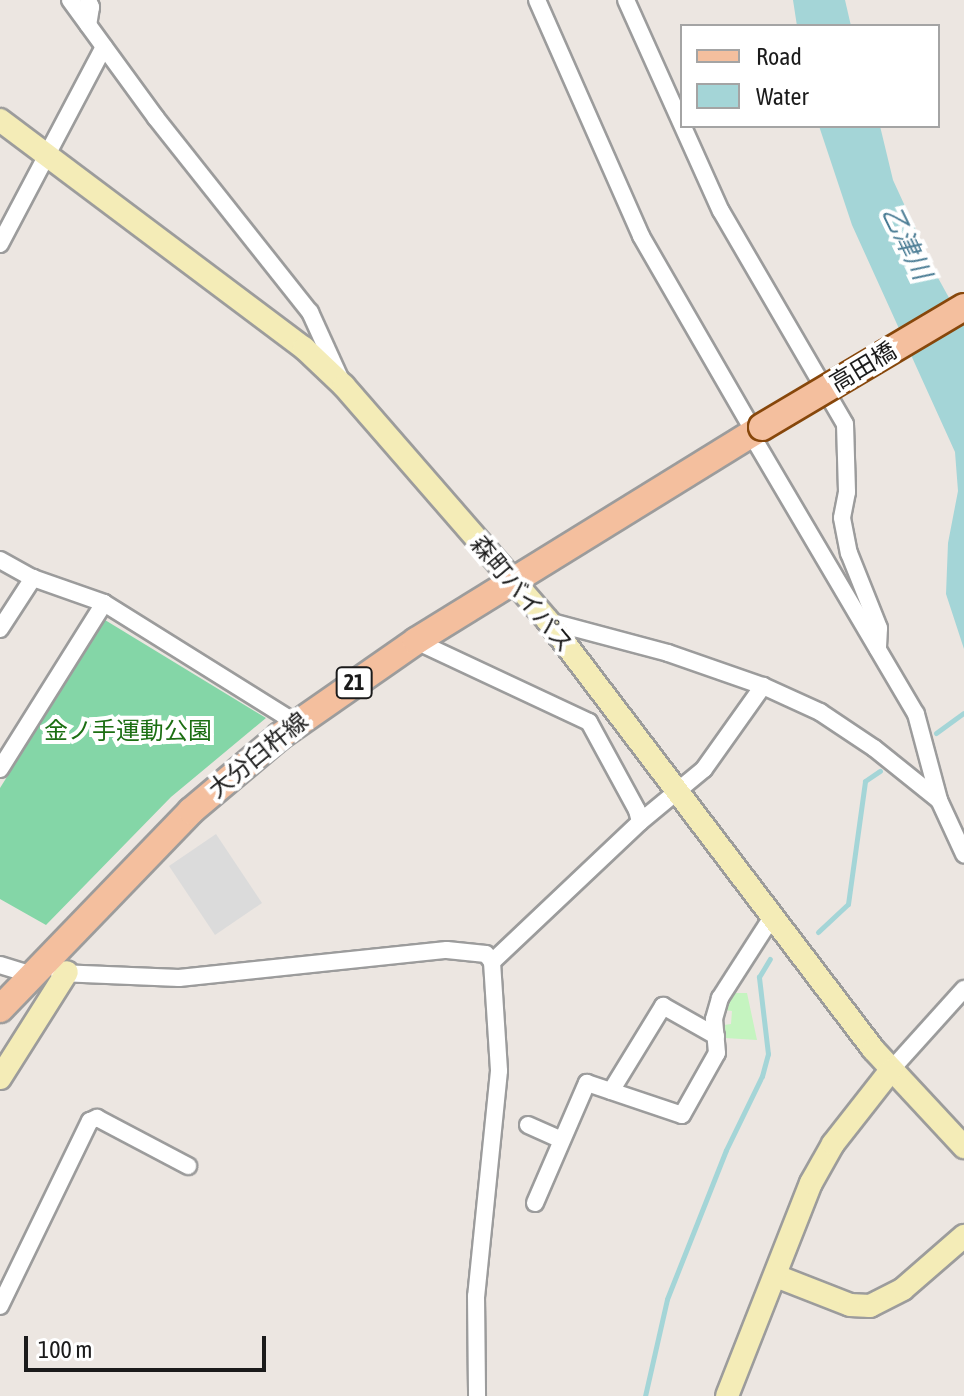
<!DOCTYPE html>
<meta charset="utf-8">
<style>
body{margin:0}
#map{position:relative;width:964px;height:1396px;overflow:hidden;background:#ece6e1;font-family:"Asap Condensed","Noto Sans JP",sans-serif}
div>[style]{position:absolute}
.park>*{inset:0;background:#c5f4c0}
.pitch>*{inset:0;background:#84d6a7}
.parking>*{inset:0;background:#dbdbdb}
.water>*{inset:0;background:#a4d5d7}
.stream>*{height:5px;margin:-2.5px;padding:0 2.5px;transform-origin:2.5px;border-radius:2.5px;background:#a4d5d7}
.roads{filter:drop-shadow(2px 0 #9c9c9c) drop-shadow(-2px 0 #9c9c9c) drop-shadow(0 2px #9c9c9c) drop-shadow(0 -2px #9c9c9c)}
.street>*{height:16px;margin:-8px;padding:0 8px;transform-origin:8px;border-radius:8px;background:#fff}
.secondary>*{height:22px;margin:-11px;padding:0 11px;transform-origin:11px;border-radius:11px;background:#f4ecb7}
.primary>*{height:26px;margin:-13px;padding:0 13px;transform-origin:13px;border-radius:13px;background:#f4bf9e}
.bridges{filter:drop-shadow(2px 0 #87470b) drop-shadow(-2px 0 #87470b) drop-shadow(0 2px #87470b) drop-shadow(0 -2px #87470b)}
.primary-bridge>*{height:26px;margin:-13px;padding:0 13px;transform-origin:13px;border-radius:13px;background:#f4bf9e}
span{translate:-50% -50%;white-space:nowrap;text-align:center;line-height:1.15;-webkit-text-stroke:8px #fff;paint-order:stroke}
.shield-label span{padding:2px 6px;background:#fff;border:2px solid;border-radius:6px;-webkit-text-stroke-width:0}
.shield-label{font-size:22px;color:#1b1b1b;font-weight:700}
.street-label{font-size:24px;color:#1b1b1b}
.park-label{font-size:24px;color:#1c6f13}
.water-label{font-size:26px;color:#4a7c94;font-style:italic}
.legend{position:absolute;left:680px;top:24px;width:260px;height:104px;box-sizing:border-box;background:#fff;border:2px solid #a4a4a4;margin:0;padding:10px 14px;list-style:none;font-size:24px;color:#1b1b1b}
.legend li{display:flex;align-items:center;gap:16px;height:40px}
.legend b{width:40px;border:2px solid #a4a4a4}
.scale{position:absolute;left:24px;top:1336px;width:242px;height:36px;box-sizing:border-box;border:4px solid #1b1b1b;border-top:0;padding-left:10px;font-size:24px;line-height:28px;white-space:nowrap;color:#1b1b1b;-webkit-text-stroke:6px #fff;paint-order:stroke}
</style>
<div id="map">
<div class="park">
<div style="clip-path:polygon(732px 993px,747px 993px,757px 1040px,725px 1038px,724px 1025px,731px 1024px,732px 1011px,724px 1010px)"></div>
</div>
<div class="pitch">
<div style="clip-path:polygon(105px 620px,266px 718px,171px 797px,46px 925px,0 899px,0 788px)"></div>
</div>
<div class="parking">
<div style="clip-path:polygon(216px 834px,262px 903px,215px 935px,169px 866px)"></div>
</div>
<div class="water">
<div style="clip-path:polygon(793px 0,845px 0,851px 26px,797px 26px)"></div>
<div style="clip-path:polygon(819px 126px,880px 126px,893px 180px,937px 276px,964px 325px,964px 649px,946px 594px,948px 543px,958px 491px,955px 452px,852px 225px)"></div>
</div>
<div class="stream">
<div style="left:936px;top:733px;width:34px;rotate:-36deg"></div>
<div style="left:818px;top:932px;width:41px;rotate:-43deg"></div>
<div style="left:848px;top:904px;width:124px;rotate:-82.1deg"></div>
<div style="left:865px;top:781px;width:18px;rotate:-34deg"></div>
<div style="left:645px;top:1396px;width:99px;rotate:-77.2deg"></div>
<div style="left:667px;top:1299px;width:160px;rotate:-68.4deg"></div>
<div style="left:726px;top:1150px;width:82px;rotate:-64.1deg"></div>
<div style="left:762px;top:1076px;width:23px;rotate:-75deg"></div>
<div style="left:768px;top:1054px;width:78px;rotate:-96.7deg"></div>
<div style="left:759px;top:977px;width:21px;rotate:-59deg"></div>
</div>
<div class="roads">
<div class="street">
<div style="left:70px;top:0;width:146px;rotate:53.9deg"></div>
<div style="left:156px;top:118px;width:248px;rotate:51.6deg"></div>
<div style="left:310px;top:312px;width:72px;rotate:65.6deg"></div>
<div style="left:88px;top:0;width:8px;rotate:67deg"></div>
<div style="left:91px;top:7px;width:18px;rotate:99deg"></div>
<div style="left:537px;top:0;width:258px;rotate:66.2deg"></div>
<div style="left:641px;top:236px;width:226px;rotate:60deg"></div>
<div style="left:626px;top:0;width:231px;rotate:65.8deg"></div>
<div style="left:721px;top:211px;width:246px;rotate:59.8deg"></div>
<div style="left:845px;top:424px;width:68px;rotate:88.3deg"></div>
<div style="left:847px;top:492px;width:26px;rotate:101deg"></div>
<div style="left:842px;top:518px;width:36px;rotate:79deg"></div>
<div style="left:849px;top:553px;width:81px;rotate:68.2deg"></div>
<div style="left:879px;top:628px;width:21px;rotate:93deg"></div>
<div style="left:0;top:244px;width:223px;rotate:-62.2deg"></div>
<div style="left:751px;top:434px;width:325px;rotate:59.5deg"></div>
<div style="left:916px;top:714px;width:89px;rotate:75deg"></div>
<div style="left:0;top:560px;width:38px;rotate:29deg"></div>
<div style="left:33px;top:578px;width:75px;rotate:19.4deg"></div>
<div style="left:104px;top:603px;width:226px;rotate:32deg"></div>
<div style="left:548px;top:621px;width:124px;rotate:14.9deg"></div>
<div style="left:668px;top:653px;width:101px;rotate:19.2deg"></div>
<div style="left:763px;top:686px;width:63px;rotate:24.5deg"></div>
<div style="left:820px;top:712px;width:65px;rotate:33.7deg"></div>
<div style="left:874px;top:748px;width:83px;rotate:38.7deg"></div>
<div style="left:939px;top:800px;width:60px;rotate:65.2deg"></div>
<div style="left:0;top:629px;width:61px;rotate:-57.1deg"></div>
<div style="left:416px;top:641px;width:191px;rotate:25.1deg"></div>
<div style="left:589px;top:722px;width:100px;rotate:61.4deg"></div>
<div style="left:637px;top:810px;width:12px;rotate:76deg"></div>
<div style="left:0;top:769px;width:196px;rotate:-57.9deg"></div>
<div style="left:492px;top:962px;width:204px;rotate:-43.4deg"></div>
<div style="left:640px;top:822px;width:83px;rotate:-39.6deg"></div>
<div style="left:704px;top:769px;width:102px;rotate:-54.6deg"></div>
<div style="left:0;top:965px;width:38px;rotate:17deg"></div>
<div style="left:59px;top:973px;width:120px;rotate:2.4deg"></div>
<div style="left:179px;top:978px;width:269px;rotate:-6deg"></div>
<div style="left:447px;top:950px;width:39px;rotate:6deg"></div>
<div style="left:486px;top:954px;width:10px;rotate:53deg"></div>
<div style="left:492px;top:962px;width:109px;rotate:86.3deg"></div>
<div style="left:499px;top:1071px;width:226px;rotate:95.8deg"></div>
<div style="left:476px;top:1296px;width:100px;rotate:89.4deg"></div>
<div style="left:891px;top:1070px;width:109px;rotate:-48deg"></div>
<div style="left:611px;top:1091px;width:100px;rotate:-58.5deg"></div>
<div style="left:663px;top:1006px;width:61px;rotate:29.5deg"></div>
<div style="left:528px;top:1125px;width:36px;rotate:24deg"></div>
<div style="left:535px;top:1203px;width:131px;rotate:-66.6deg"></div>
<div style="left:587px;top:1083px;width:100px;rotate:18.6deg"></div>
<div style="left:682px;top:1115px;width:71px;rotate:-60.6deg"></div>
<div style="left:717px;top:1053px;width:34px;rotate:-95deg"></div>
<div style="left:714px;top:1019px;width:22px;rotate:-74deg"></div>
<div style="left:720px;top:998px;width:96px;rotate:-57.3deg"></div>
<div style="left:0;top:1306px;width:206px;rotate:-64.1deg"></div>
<div style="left:90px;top:1121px;width:8px;rotate:-23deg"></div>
<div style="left:97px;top:1118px;width:103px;rotate:27.8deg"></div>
</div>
<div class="secondary">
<div style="left:0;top:120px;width:380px;rotate:36.9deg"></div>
<div style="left:304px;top:348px;width:55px;rotate:43.5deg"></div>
<div style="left:344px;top:386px;width:311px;rotate:49deg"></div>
<div style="left:548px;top:621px;width:537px;rotate:52.79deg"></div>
<div style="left:873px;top:1049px;width:134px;rotate:47.1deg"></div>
<div style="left:0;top:1078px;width:125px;rotate:-57.7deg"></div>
<div style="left:776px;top:1276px;width:79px;rotate:21.4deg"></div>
<div style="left:850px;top:1305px;width:20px;rotate:3deg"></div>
<div style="left:870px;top:1306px;width:37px;rotate:-27deg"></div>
<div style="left:903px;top:1289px;width:81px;rotate:-41deg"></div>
<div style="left:727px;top:1396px;width:229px;rotate:-68.5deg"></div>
<div style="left:811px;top:1183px;width:45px;rotate:-60.6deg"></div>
<div style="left:833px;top:1144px;width:94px;rotate:-51.9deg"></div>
</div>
<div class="primary">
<div style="left:0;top:1009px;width:275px;rotate:-46deg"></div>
<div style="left:191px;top:811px;width:116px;rotate:-40.1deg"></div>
<div style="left:280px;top:736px;width:166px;rotate:-34.9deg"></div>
<div style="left:416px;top:641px;width:407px;rotate:-31.7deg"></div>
</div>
</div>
<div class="bridges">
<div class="primary-bridge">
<div style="left:762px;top:427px;width:235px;rotate:-30.7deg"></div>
</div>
</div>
<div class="shield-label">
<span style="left:354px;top:683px">21</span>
</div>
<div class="street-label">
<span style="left:863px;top:367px;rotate:-31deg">高田橋</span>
<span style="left:522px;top:594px;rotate:50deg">森町バイパス</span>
<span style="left:258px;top:755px;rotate:-39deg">大分臼杵線</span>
</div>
<div class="park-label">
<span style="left:128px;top:731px">金ノ手運動公園</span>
</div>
<div class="water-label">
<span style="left:906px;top:243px;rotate:64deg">乙津川</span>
</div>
<ul class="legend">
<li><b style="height:10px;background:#f4bf9e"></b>Road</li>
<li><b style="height:22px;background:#a4d5d7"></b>Water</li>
</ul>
<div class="scale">100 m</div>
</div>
